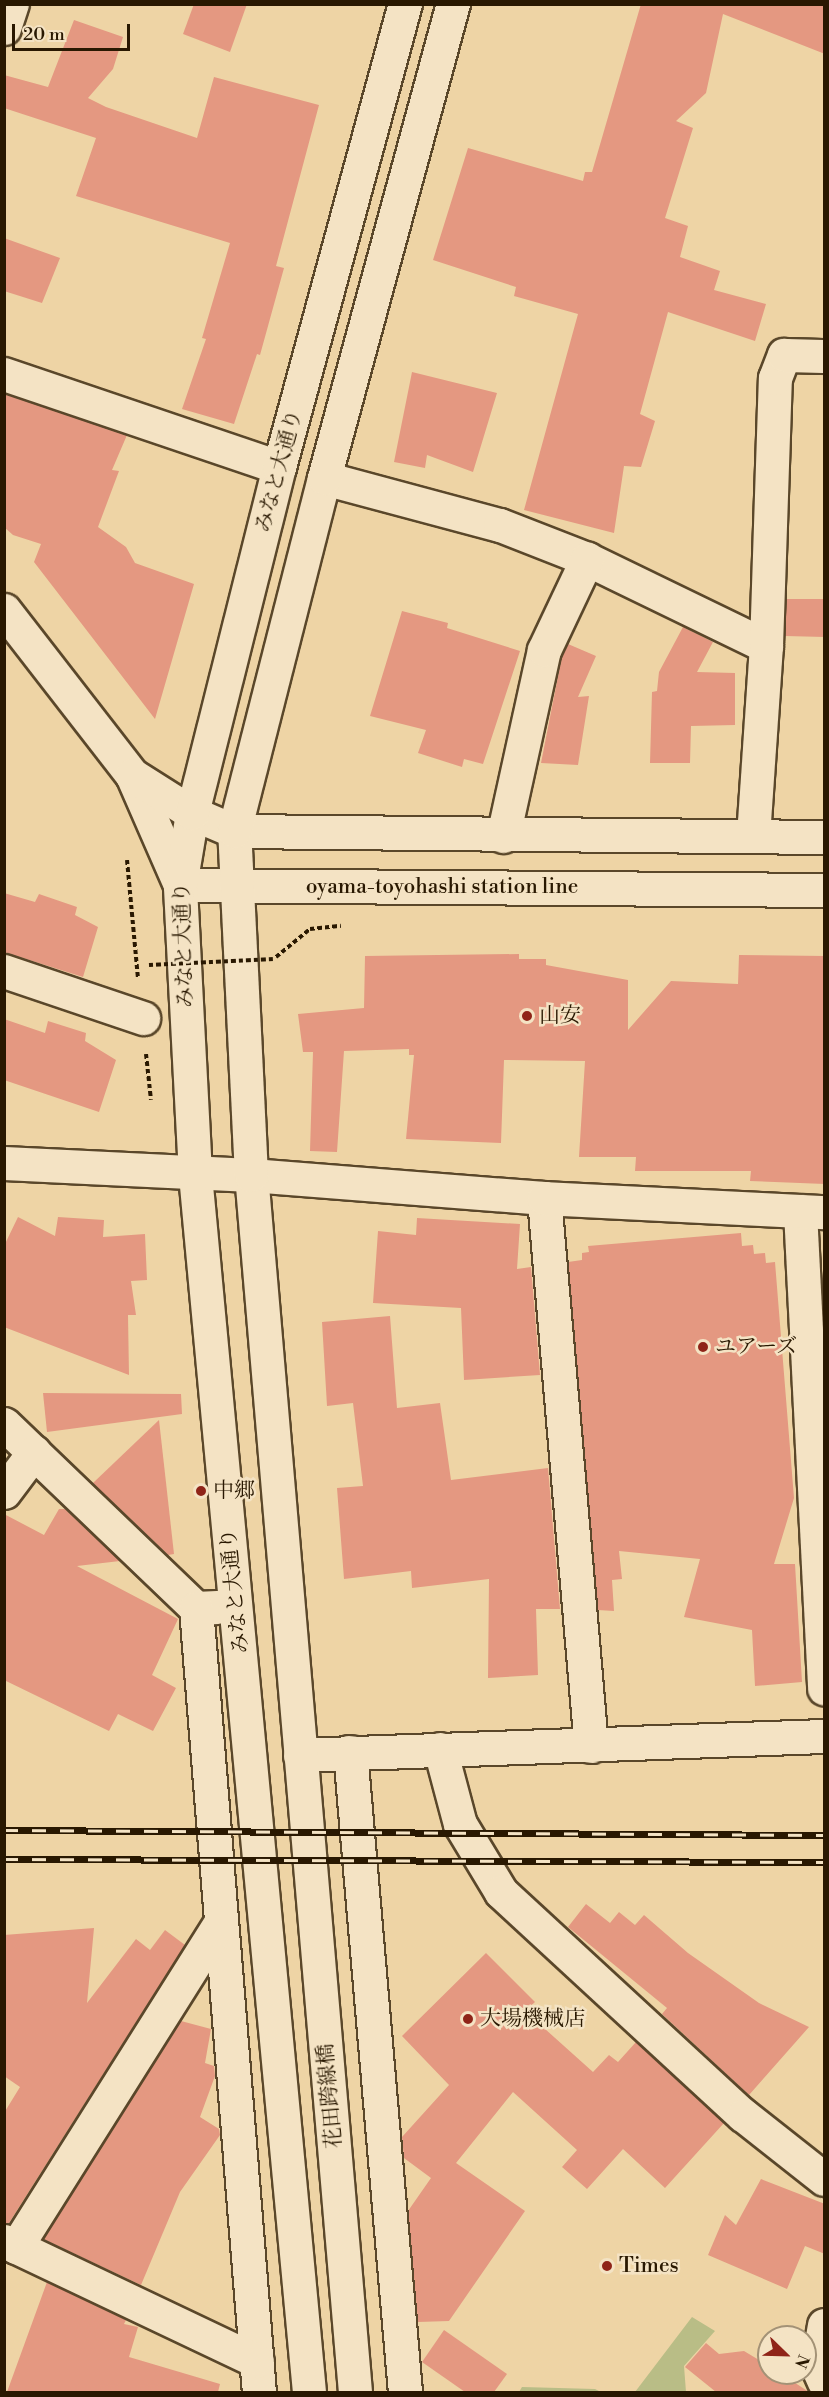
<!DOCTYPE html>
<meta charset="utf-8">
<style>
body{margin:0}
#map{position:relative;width:829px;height:2397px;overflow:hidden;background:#eed4a5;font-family:"Libre Bodoni","Noto Serif JP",serif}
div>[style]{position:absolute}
.green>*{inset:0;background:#b9bd86}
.building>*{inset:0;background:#e49881}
.path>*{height:4px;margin-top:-2px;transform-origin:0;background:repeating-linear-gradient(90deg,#291801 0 4.5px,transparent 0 7.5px)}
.roads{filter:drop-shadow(2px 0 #5a472a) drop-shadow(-2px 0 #5a472a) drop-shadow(0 2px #5a472a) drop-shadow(0 -2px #5a472a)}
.street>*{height:33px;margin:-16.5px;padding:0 16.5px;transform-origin:16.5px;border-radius:16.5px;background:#f4e3c4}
.secondary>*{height:33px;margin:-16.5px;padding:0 16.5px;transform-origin:16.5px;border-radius:16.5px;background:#f4e3c4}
.rail>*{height:7px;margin-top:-3.5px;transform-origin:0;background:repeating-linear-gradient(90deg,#f4e3c4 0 14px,#291801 0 28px);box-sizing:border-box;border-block:2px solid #291801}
.path-bridge>*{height:4px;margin-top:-2px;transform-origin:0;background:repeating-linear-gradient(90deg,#291801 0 4.5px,transparent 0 7.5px)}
.dots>*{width:16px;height:16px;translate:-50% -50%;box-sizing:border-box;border:3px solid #f4e3c4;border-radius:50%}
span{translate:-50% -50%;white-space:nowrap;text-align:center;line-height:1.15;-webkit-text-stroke:5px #f4e3c4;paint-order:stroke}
.street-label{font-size:21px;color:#291801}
.poi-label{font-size:21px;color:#291801}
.left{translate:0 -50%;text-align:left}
.frame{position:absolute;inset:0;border:6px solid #291801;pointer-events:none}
.north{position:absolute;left:757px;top:2325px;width:60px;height:60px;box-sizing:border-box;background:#f4e3c4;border:2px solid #a39276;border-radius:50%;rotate:113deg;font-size:16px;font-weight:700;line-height:24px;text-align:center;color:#291801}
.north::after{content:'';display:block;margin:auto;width:21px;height:27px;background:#8f2418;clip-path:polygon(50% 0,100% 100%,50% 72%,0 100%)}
.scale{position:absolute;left:12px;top:24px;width:118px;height:27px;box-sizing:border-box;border:3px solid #291801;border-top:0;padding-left:8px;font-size:18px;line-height:21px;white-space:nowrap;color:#291801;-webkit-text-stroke:4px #f4e3c4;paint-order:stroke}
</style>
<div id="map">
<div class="green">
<div style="clip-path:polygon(692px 2317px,715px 2331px,684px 2366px,686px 2392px,635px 2392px)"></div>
<div style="clip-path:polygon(522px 2387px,595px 2389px,601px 2392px,519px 2392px)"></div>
</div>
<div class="building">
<div style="clip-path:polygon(194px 4px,247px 4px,230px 52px,183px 34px)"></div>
<div style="clip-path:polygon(641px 4px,825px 4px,825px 54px,723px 14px,706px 93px,676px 121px,693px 128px,665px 218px,688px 226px,680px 257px,720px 271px,714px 290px,766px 304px,755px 341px,668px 312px,640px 414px,655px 421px,641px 467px,624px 466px,614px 533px,524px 510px,578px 314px,514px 296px,516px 287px,433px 260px,468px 148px,583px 181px,585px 172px,592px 172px)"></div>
<div style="clip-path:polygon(74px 20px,123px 37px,113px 69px,88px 98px,106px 107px,197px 138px,214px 77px,319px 105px,276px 266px,284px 268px,260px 355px,257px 354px,234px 424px,182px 409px,206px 339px,202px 338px,230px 243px,76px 196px,96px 138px,4px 108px,4px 75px,48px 87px)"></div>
<div style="clip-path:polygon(4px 238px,60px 258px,42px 303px,4px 291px)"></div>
<div style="clip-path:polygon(412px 372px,497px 393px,473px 472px,427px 455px,425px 468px,394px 462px)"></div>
<div style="clip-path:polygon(4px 394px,127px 435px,112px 470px,119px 471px,98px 527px,126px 547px,135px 563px,194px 584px,155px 719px,34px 562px,41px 544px,13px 535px,4px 527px)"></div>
<div style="clip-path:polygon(786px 599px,825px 599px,825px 637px,785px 636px)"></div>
<div style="clip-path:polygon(402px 611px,448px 623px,447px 628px,520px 651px,483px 764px,464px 759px,462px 767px,418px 753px,426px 730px,370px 716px)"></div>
<div style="clip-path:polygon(683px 627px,713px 642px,697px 672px,735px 673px,735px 725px,691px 726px,690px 763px,650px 763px,652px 692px,657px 691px,659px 672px)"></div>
<div style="clip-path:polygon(568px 644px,596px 656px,578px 697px,589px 696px,578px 765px,541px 763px,562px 656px)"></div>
<div style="clip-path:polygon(4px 893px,35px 902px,39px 894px,77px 907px,75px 915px,98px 927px,83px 977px,4px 952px)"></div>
<div style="clip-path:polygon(519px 954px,519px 959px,546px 959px,546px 965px,628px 980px,628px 1030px,671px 981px,738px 984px,739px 955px,825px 956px,825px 1184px,750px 1181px,751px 1171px,635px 1171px,636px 1157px,579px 1157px,585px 1061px,504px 1060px,501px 1143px,406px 1139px,414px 1055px,409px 1055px,409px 1049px,344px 1051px,337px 1152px,310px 1151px,313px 1052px,303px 1052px,298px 1014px,364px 1008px,365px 956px)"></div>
<div style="clip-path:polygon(4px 1019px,45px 1033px,48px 1021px,86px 1033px,85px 1041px,116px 1060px,99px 1112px,4px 1080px)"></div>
<div style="clip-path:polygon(18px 1217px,55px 1236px,58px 1217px,104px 1220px,103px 1237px,145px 1234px,147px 1280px,131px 1281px,136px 1315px,128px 1315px,129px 1375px,4px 1327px,4px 1246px)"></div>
<div style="clip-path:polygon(417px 1218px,520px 1224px,517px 1269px,531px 1267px,540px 1375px,464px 1380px,461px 1308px,373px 1303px,378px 1231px,416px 1235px)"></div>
<div style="clip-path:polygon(741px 1233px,742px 1246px,753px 1245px,754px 1254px,765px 1253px,766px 1263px,775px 1262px,794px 1498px,774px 1564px,795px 1564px,802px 1682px,755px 1686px,752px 1630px,684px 1617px,700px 1559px,619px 1551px,622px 1579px,612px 1580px,614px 1611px,598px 1610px,568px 1262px,582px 1260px,582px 1253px,589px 1252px,588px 1246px)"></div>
<div style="clip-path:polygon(390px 1316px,397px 1408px,440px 1403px,451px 1480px,548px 1468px,560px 1609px,536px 1609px,538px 1675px,488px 1678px,489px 1579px,412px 1588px,411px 1571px,344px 1579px,337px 1488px,363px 1486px,353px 1403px,327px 1406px,322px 1322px)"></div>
<div style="clip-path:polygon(43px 1393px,181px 1394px,182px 1414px,47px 1432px)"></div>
<div style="clip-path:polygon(159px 1420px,174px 1554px,168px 1555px,93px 1483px)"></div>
<div style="clip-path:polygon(59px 1509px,65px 1509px,120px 1561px,77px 1566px,178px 1619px,152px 1675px,176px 1688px,153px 1731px,118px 1714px,109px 1731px,4px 1680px,4px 1514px,44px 1535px)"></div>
<div style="clip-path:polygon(586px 1904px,610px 1923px,619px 1912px,635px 1925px,644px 1915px,688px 1953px,759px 2003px,809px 2027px,749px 2095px,662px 2014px,667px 2008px,568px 1927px)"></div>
<div style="clip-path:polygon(94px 1928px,87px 2003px,136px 1939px,150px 1950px,165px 1930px,185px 1945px,9px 2223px,4px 2223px,4px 2113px,20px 2087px,4px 2076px,4px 1935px)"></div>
<div style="clip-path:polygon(486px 1953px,535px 2002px,525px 2011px,593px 2072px,609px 2055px,618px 2062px,636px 2042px,724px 2123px,665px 2188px,623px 2149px,587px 2189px,562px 2167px,577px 2150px,513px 2092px,456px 2163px,525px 2211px,449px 2321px,418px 2322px,408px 2211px,431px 2178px,404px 2158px,402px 2137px,449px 2085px,402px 2036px)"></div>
<div style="clip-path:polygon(181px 2021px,211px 2029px,205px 2063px,214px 2066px,215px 2076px,200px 2117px,219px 2129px,220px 2135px,180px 2192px,141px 2285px,43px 2239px)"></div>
<div style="clip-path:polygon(761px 2179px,825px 2204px,825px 2254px,805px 2246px,787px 2289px,708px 2255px,725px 2215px,736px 2225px)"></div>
<div style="clip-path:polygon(47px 2282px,126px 2320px,124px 2324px,138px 2327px,129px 2357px,220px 2384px,218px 2392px,7px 2392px)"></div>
<div style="clip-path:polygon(444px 2330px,507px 2374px,494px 2392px,465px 2392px,422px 2362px)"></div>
<div style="clip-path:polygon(706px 2343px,719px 2354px,744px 2351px,769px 2366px,769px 2373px,780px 2373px,809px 2392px,716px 2392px,685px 2367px)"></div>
</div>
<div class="path">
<div style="left:127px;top:860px;width:119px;rotate:84.7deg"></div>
<div style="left:276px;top:957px;width:44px;rotate:-39.5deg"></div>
<div style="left:310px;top:929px;width:31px;rotate:-6deg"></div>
<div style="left:146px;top:1054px;width:46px;rotate:83.8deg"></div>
</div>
<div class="roads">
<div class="street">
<div style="left:4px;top:28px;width:25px;rotate:-72deg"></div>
<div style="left:4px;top:374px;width:290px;rotate:18.7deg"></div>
<div style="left:324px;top:478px;width:182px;rotate:15deg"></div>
<div style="left:500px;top:525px;width:93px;rotate:21.3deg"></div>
<div style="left:587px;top:559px;width:199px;rotate:25.9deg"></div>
<div style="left:503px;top:836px;width:190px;rotate:-77.6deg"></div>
<div style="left:544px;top:650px;width:101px;rotate:-64.7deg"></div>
<div style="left:753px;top:836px;width:190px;rotate:-86.1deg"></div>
<div style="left:766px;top:646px;width:268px;rotate:-88.1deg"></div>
<div style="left:775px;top:378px;width:25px;rotate:-69deg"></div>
<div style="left:784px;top:355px;width:40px;rotate:1.4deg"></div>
<div style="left:4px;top:971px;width:147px;rotate:18.7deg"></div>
<div style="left:544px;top:1198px;width:550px;rotate:85.1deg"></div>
<div style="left:800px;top:1211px;width:478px;rotate:87.1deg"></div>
<div style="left:4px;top:1424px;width:266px;rotate:43.8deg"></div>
<div style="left:196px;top:1608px;width:21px;rotate:-3deg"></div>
<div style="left:4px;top:1492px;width:50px;rotate:-53.1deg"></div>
<div style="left:196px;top:1608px;width:787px;rotate:85.41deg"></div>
<div style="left:440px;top:1749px;width:78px;rotate:75.1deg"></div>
<div style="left:460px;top:1824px;width:79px;rotate:58.9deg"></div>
<div style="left:501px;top:1892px;width:329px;rotate:42.7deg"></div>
<div style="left:743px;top:2115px;width:103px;rotate:38.3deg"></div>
<div style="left:350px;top:1752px;width:642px;rotate:85.09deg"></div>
<div style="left:300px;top:1755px;width:524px;rotate:-2.08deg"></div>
<div style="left:4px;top:2241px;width:280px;rotate:25.4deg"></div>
<div style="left:16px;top:2247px;width:384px;rotate:-57.8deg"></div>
<div style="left:824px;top:2325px;width:42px;rotate:99.7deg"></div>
<div style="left:817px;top:2366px;width:17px;rotate:66deg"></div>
</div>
<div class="secondary">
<div style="left:4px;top:610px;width:209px;rotate:52.2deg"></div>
<div style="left:132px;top:775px;width:120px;rotate:66.4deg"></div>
<div style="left:132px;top:775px;width:71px;rotate:32.3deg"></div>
<div style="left:192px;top:813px;width:46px;rotate:23.2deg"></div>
<div style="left:234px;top:831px;width:590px;rotate:0.58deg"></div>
<div style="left:180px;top:885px;width:644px;rotate:0.44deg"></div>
<div style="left:4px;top:1163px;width:247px;rotate:2.8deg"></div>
<div style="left:251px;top:1175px;width:294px;rotate:4.5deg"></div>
<div style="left:544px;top:1198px;width:280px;rotate:2.9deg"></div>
<div style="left:309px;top:2392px;width:1223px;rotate:-95.35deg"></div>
<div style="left:195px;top:1174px;width:289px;rotate:-93deg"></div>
<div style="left:180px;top:885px;width:73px;rotate:-80.5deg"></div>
<div style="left:192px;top:813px;width:357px;rotate:-75.9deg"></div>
<div style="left:279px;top:467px;width:480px;rotate:-74.8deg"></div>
<div style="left:355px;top:2392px;width:1221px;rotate:-94.88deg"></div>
<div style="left:251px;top:1175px;width:344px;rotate:-92.8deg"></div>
<div style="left:234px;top:831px;width:364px;rotate:-75.7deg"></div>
<div style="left:324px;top:478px;width:491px;rotate:-74.8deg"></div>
</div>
</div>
<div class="rail">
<div style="left:4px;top:1830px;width:820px;rotate:0.35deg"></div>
<div style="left:4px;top:1859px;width:820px;rotate:0.21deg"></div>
</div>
<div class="path-bridge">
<div style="left:149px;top:965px;width:125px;rotate:-2.7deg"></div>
</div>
<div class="dots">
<div style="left:527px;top:1016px;background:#8f2418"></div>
<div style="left:703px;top:1347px;background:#8f2418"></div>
<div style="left:201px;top:1491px;background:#8f2418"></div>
<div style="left:468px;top:2019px;background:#8f2418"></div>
<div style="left:607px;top:2266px;background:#8f2418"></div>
</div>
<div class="street-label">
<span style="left:279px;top:471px;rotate:-75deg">みなと大通り</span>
<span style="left:442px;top:887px">oyama-toyohashi station line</span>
<span style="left:184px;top:945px;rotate:-92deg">みなと大通り</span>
<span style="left:235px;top:1591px;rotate:-96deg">みなと大通り</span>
<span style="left:330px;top:2096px;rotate:-95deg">花田跨線橋</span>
</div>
<div class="poi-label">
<span class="left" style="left:539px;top:1016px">山安</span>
<span class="left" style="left:715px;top:1347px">ユアーズ</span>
<span class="left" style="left:213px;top:1491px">中郷</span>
<span class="left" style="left:480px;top:2019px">大場機械店</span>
<span class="left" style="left:619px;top:2266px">Times</span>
</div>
<div class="frame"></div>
<div class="north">N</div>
<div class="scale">20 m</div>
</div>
